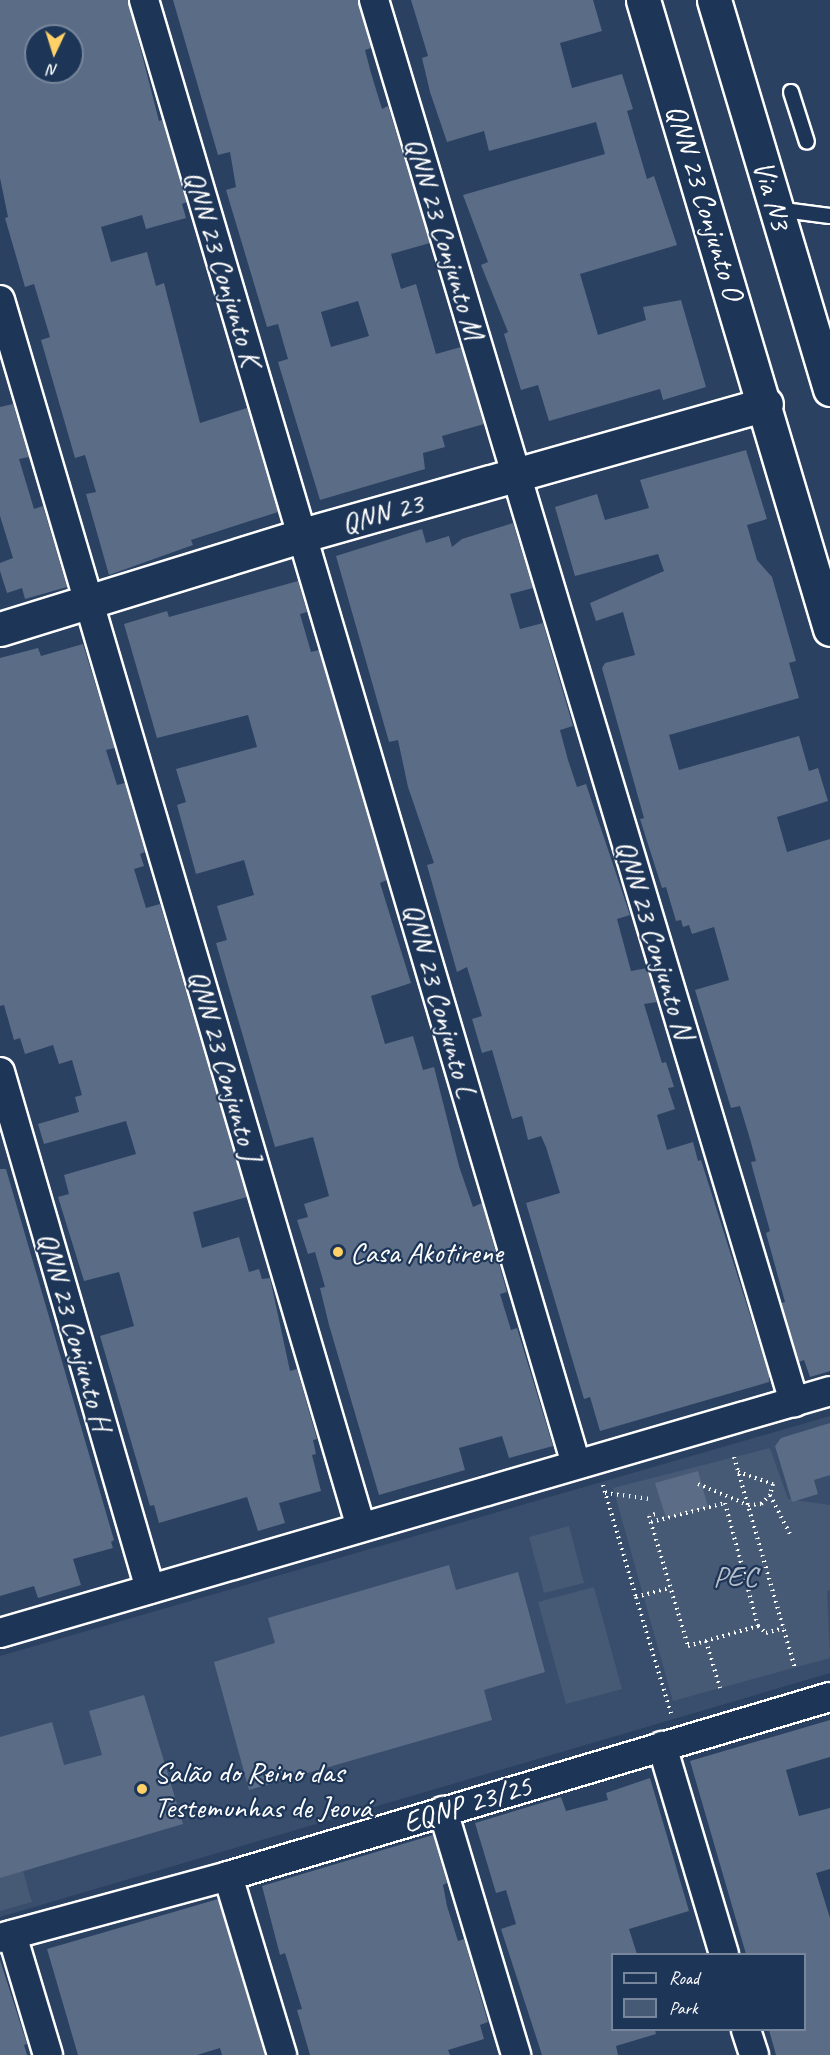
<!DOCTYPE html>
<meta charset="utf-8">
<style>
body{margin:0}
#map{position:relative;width:830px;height:2055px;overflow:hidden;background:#2a4161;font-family:Caveat,sans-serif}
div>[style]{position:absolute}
.built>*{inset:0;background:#394e6c}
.green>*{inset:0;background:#465975}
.building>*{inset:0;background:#5b6c86}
.path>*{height:4px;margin-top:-2px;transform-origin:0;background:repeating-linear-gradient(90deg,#fff 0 1.5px,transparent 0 6px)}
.roads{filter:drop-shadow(2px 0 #fff) drop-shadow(-2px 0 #fff) drop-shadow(0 2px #fff) drop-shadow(0 -2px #fff)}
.service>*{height:14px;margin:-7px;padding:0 7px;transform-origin:7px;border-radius:7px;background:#1d3557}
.minor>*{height:28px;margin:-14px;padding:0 14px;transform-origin:14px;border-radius:14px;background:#1d3557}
.tertiary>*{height:33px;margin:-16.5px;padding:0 16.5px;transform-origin:16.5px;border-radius:16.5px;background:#1d3557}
.secondary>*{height:33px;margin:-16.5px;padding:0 16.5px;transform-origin:16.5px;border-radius:16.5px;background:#1d3557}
.dots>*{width:16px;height:16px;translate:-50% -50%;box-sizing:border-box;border:3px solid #1d3557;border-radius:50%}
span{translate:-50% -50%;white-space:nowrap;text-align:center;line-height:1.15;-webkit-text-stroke:4.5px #1d3557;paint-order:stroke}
.street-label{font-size:30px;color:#fff}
.poi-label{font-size:30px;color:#fff}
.left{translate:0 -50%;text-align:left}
.park-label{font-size:30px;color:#b5bdc8}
.legend{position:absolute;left:611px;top:1953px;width:195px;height:78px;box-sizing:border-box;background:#1d3557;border:2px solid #77869a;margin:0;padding:8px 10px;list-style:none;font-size:18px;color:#fff}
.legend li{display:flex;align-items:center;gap:12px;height:30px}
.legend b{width:30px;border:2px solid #77869a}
.north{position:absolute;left:24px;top:24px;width:60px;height:60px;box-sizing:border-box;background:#1d3557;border:2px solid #77869a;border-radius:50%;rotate:184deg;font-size:16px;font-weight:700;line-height:24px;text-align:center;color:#fff}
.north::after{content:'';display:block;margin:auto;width:21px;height:27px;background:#ffd166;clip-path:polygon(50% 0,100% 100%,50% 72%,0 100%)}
</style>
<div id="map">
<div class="built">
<div style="clip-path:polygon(830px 1416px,830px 1673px,0 1917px,0 1656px)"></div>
</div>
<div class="green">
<div style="clip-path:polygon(770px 1448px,788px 1499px,830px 1505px,830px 1590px,827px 1591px,830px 1658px,673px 1701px,613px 1488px)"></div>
<div style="clip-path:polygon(569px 1526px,584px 1583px,544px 1593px,529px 1537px)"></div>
<div style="clip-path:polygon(594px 1587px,622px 1689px,566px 1704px,538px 1602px)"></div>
<div style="clip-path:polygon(0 1792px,32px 1902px,0 1911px)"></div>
</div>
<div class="building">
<div style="clip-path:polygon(evenodd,0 0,128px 0,159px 121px,162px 120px,187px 202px,182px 204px,186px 218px,146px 229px,142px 215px,101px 227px,111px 262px,147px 252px,156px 286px,164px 283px,200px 423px,247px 408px,278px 512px,191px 540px,193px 545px,109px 575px,86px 494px,96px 492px,85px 455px,75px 458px,41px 340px,50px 337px,34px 284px,25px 287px,5px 218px,8px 217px,0 178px,0 0,36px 36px,72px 36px,72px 72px,36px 72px,36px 36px)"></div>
<div style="clip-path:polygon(evenodd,173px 0,358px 0,371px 48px,365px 50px,371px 73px,382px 109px,388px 106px,430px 243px,391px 254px,401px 289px,416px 284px,436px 354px,461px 347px,484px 424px,442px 436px,445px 447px,423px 453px,425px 469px,320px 500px,278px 362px,288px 359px,278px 324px,267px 327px,226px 190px,236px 187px,230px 152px,218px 155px,173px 0,358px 301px,369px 336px,331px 347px,321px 312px,358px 301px)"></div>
<div style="clip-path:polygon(411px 0,593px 0,602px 31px,560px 43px,572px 88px,622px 74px,633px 109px,627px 111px,647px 179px,654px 176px,677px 245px,580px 274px,598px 335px,646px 320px,643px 307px,681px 300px,706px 387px,663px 400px,660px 389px,549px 421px,538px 385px,521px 390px,504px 334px,508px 332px,481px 265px,488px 262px,463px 195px,605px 154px,596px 122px,489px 151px,484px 131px,447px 142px,430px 92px,422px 58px,428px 56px)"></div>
<div style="clip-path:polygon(13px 404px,29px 457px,19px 459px,34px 509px,43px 506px,67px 587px,25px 599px,22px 588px,7px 593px,0 571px,0 563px,13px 558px,0 516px,0 407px)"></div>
<div style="clip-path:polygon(746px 450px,767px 519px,747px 525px,757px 560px,772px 577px,796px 661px,789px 663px,799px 698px,669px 735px,679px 770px,799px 736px,809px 771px,818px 768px,828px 801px,777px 817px,787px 852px,830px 839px,830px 1371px,810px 1377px,804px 1360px,799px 1362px,781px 1303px,785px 1302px,766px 1233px,770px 1231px,753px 1170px,751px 1162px,756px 1161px,750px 1139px,740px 1106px,731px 1108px,695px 990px,729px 980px,714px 927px,692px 934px,689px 925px,683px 927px,681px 920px,676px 921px,666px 887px,662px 888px,640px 819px,644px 818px,602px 668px,605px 663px,635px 655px,623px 612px,596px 621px,590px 603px,664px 571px,658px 554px,575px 576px,555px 507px,597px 494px,605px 520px,649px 508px,640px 480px)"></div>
<div style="clip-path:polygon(513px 523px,533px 588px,510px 594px,520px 629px,543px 623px,573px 726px,560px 730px,568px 760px,577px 787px,586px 784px,630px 915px,617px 919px,631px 971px,647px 968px,657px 1002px,644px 1004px,662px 1063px,666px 1062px,674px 1087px,668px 1088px,675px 1109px,657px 1115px,667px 1150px,693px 1142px,698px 1161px,701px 1160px,769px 1375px,769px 1382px,600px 1431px,590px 1397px,584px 1399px,526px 1203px,560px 1193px,546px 1147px,541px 1136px,528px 1140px,522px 1116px,512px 1119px,492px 1050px,482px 1053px,472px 1019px,482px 1016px,467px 967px,457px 972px,427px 865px,434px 863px,408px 787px,398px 740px,389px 742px,336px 556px,422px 529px,426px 543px,449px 536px,452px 547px,462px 539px)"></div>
<div style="clip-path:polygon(298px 581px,307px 612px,300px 614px,311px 652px,319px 650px,387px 880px,380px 883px,411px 983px,371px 996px,385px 1044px,413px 1036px,423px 1070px,434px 1067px,459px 1166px,473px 1207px,482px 1203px,507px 1292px,500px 1294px,511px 1330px,517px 1328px,553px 1446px,509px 1458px,502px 1436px,459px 1448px,465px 1470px,379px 1495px,329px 1325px,320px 1288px,325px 1287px,315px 1252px,308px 1254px,297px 1220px,308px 1217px,304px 1204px,329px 1196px,313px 1137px,275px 1147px,216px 943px,227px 940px,217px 906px,254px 895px,244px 860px,196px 874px,177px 805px,186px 802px,176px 769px,257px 747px,248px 715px,157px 738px,124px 624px,167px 611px,169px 617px)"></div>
<div style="clip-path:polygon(83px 644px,115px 748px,106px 750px,117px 785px,125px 783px,145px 852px,140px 854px,144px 866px,134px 869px,146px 908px,160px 904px,247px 1197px,193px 1212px,202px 1248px,239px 1237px,249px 1272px,259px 1269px,262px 1279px,270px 1278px,290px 1371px,297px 1369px,317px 1439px,313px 1440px,316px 1454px,312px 1455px,321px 1491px,279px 1503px,285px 1523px,258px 1531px,247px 1497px,159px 1523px,154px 1505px,150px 1506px,100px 1336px,134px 1326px,119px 1272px,84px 1281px,58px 1197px,69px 1194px,64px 1175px,136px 1154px,126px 1121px,44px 1144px,38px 1124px,79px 1112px,75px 1097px,82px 1095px,72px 1060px,59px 1064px,53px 1045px,25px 1054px,20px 1038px,14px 1040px,4px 1005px,0 1006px,0 658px,38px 648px,41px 656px)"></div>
<div style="clip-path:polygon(0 1169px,6px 1169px,114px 1540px,111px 1542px,113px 1548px,73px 1559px,81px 1585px,38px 1598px,34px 1586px,0 1596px)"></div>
<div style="clip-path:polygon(830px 1423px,830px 1475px,814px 1480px,818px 1494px,792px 1502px,775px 1446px,781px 1438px)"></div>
<div style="clip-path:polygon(698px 1471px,708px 1507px,666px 1518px,655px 1483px)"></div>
<div style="clip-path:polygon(449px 1565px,456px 1590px,518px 1572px,545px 1672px,484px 1690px,492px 1720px,249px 1790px,214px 1662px,275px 1643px,268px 1618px)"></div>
<div style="clip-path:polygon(144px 1695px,183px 1824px,0 1878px,0 1737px,52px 1722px,64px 1765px,102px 1755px,89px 1711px)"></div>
<div style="clip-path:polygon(830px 1720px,830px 1757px,786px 1770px,799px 1816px,830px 1808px,830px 1869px,816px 1873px,830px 1918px,830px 2055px,776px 2055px,769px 2030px,804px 2030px,804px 1954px,746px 1954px,690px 1761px)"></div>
<div style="clip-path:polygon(650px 1778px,689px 1911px,629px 1929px,637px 1954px,612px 1954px,612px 2030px,655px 2030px,656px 2034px,616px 2046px,618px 2055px,542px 2055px,501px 1929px,516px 1924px,506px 1890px,496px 1893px,475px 1823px,561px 1797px,566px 1811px,608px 1800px,606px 1793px)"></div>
<div style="clip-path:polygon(433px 1835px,447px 1883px,443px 1885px,447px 1906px,458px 1941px,464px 1939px,488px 2022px,480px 2025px,484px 2039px,448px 2050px,450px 2055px,310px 2055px,297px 2010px,302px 2009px,285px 1953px,280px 1955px,262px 1886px)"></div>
<div style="clip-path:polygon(218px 1899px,265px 2055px,222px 2055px,220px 2048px,197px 2055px,78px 2055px,47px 1949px)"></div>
<div style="clip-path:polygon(0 1960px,27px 2044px,24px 2045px,27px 2055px,0 2055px)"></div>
</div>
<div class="path">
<div style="left:734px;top:1457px;width:220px;rotate:73.9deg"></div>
<div style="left:738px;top:1472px;width:37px;rotate:19deg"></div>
<div style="left:773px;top:1484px;width:11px;rotate:105deg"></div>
<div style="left:698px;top:1484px;width:54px;rotate:22.8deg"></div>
<div style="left:748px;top:1505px;width:13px;rotate:-4deg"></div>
<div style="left:761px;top:1504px;width:13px;rotate:-45deg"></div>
<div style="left:770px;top:1495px;width:46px;rotate:62.9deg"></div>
<div style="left:603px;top:1485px;width:117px;rotate:73.6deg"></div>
<div style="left:636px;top:1597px;width:35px;rotate:-15deg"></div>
<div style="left:605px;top:1493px;width:46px;rotate:7.4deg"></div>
<div style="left:655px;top:1514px;width:6px;rotate:162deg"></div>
<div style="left:649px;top:1516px;width:136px;rotate:73.3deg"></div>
<div style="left:688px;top:1646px;width:73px;rotate:-15.9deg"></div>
<div style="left:651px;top:1522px;width:76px;rotate:-14.4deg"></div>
<div style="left:725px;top:1503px;width:127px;rotate:75deg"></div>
<div style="left:758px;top:1626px;width:11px;rotate:41deg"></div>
<div style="left:766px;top:1633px;width:18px;rotate:-16deg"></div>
<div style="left:636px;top:1597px;width:125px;rotate:73.3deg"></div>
<div style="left:706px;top:1641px;width:49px;rotate:73.4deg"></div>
</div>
<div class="roads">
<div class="service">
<div style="left:791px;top:92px;width:52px;rotate:72.3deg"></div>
<div style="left:776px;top:209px;width:54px;rotate:7.4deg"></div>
</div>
<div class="minor">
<div style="left:144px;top:0;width:1526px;rotate:73.56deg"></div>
<div style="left:374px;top:0;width:1464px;rotate:73.32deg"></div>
<div style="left:0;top:300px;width:1279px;rotate:73.61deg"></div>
<div style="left:0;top:1072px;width:538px;rotate:73.82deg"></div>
<div style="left:0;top:1633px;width:865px;rotate:-16.25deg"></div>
<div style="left:662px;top:1746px;width:217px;rotate:73.4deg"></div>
<div style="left:443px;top:1811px;width:255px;rotate:73.3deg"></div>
<div style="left:228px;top:1876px;width:187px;rotate:73.2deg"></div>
<div style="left:12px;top:1935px;width:125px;rotate:73.3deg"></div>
<div style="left:0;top:1938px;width:236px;rotate:-15.2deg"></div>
<div style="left:228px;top:1876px;width:628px;rotate:-16.56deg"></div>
<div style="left:746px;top:2030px;width:26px;rotate:72deg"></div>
</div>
<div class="tertiary">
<div style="left:0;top:629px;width:317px;rotate:-17.2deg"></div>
<div style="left:303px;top:535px;width:481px;rotate:-15.8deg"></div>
</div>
<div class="secondary">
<div style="left:643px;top:0;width:656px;rotate:73.44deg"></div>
<div style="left:714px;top:0;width:406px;rotate:73.4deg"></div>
</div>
</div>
<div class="dots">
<div style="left:338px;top:1252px;background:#ffd166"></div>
<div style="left:142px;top:1789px;background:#ffd166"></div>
</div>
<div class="street-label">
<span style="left:772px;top:195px;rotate:74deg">Via N3</span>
<span style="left:705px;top:202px;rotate:73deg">QNN 23 Conjunto O</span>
<span style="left:445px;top:238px;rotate:73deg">QNN 23 Conjunto M</span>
<span style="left:223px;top:268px;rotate:73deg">QNN 23 Conjunto K</span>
<span style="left:382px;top:513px;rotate:-16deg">QNN 23</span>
<span style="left:655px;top:939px;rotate:73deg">QNN 23 Conjunto N</span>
<span style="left:440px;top:1000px;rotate:74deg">QNN 23 Conjunto L</span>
<span style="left:225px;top:1065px;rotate:74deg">QNN 23 Conjunto J</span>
<span style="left:75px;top:1331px;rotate:74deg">QNN 23 Conjunto H</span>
<span style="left:467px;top:1804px;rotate:-17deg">EQNP 23/25</span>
</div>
<div class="poi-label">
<span class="left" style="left:350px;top:1252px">Casa Akotirene</span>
<span class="left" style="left:154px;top:1789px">Salão do Reino das<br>Testemunhas de Jeová</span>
</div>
<div class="park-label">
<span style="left:735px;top:1576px">PEC</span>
</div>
<ul class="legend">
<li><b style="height:8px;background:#1d3557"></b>Road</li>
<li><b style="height:16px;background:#465975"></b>Park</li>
</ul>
<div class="north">N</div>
</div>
